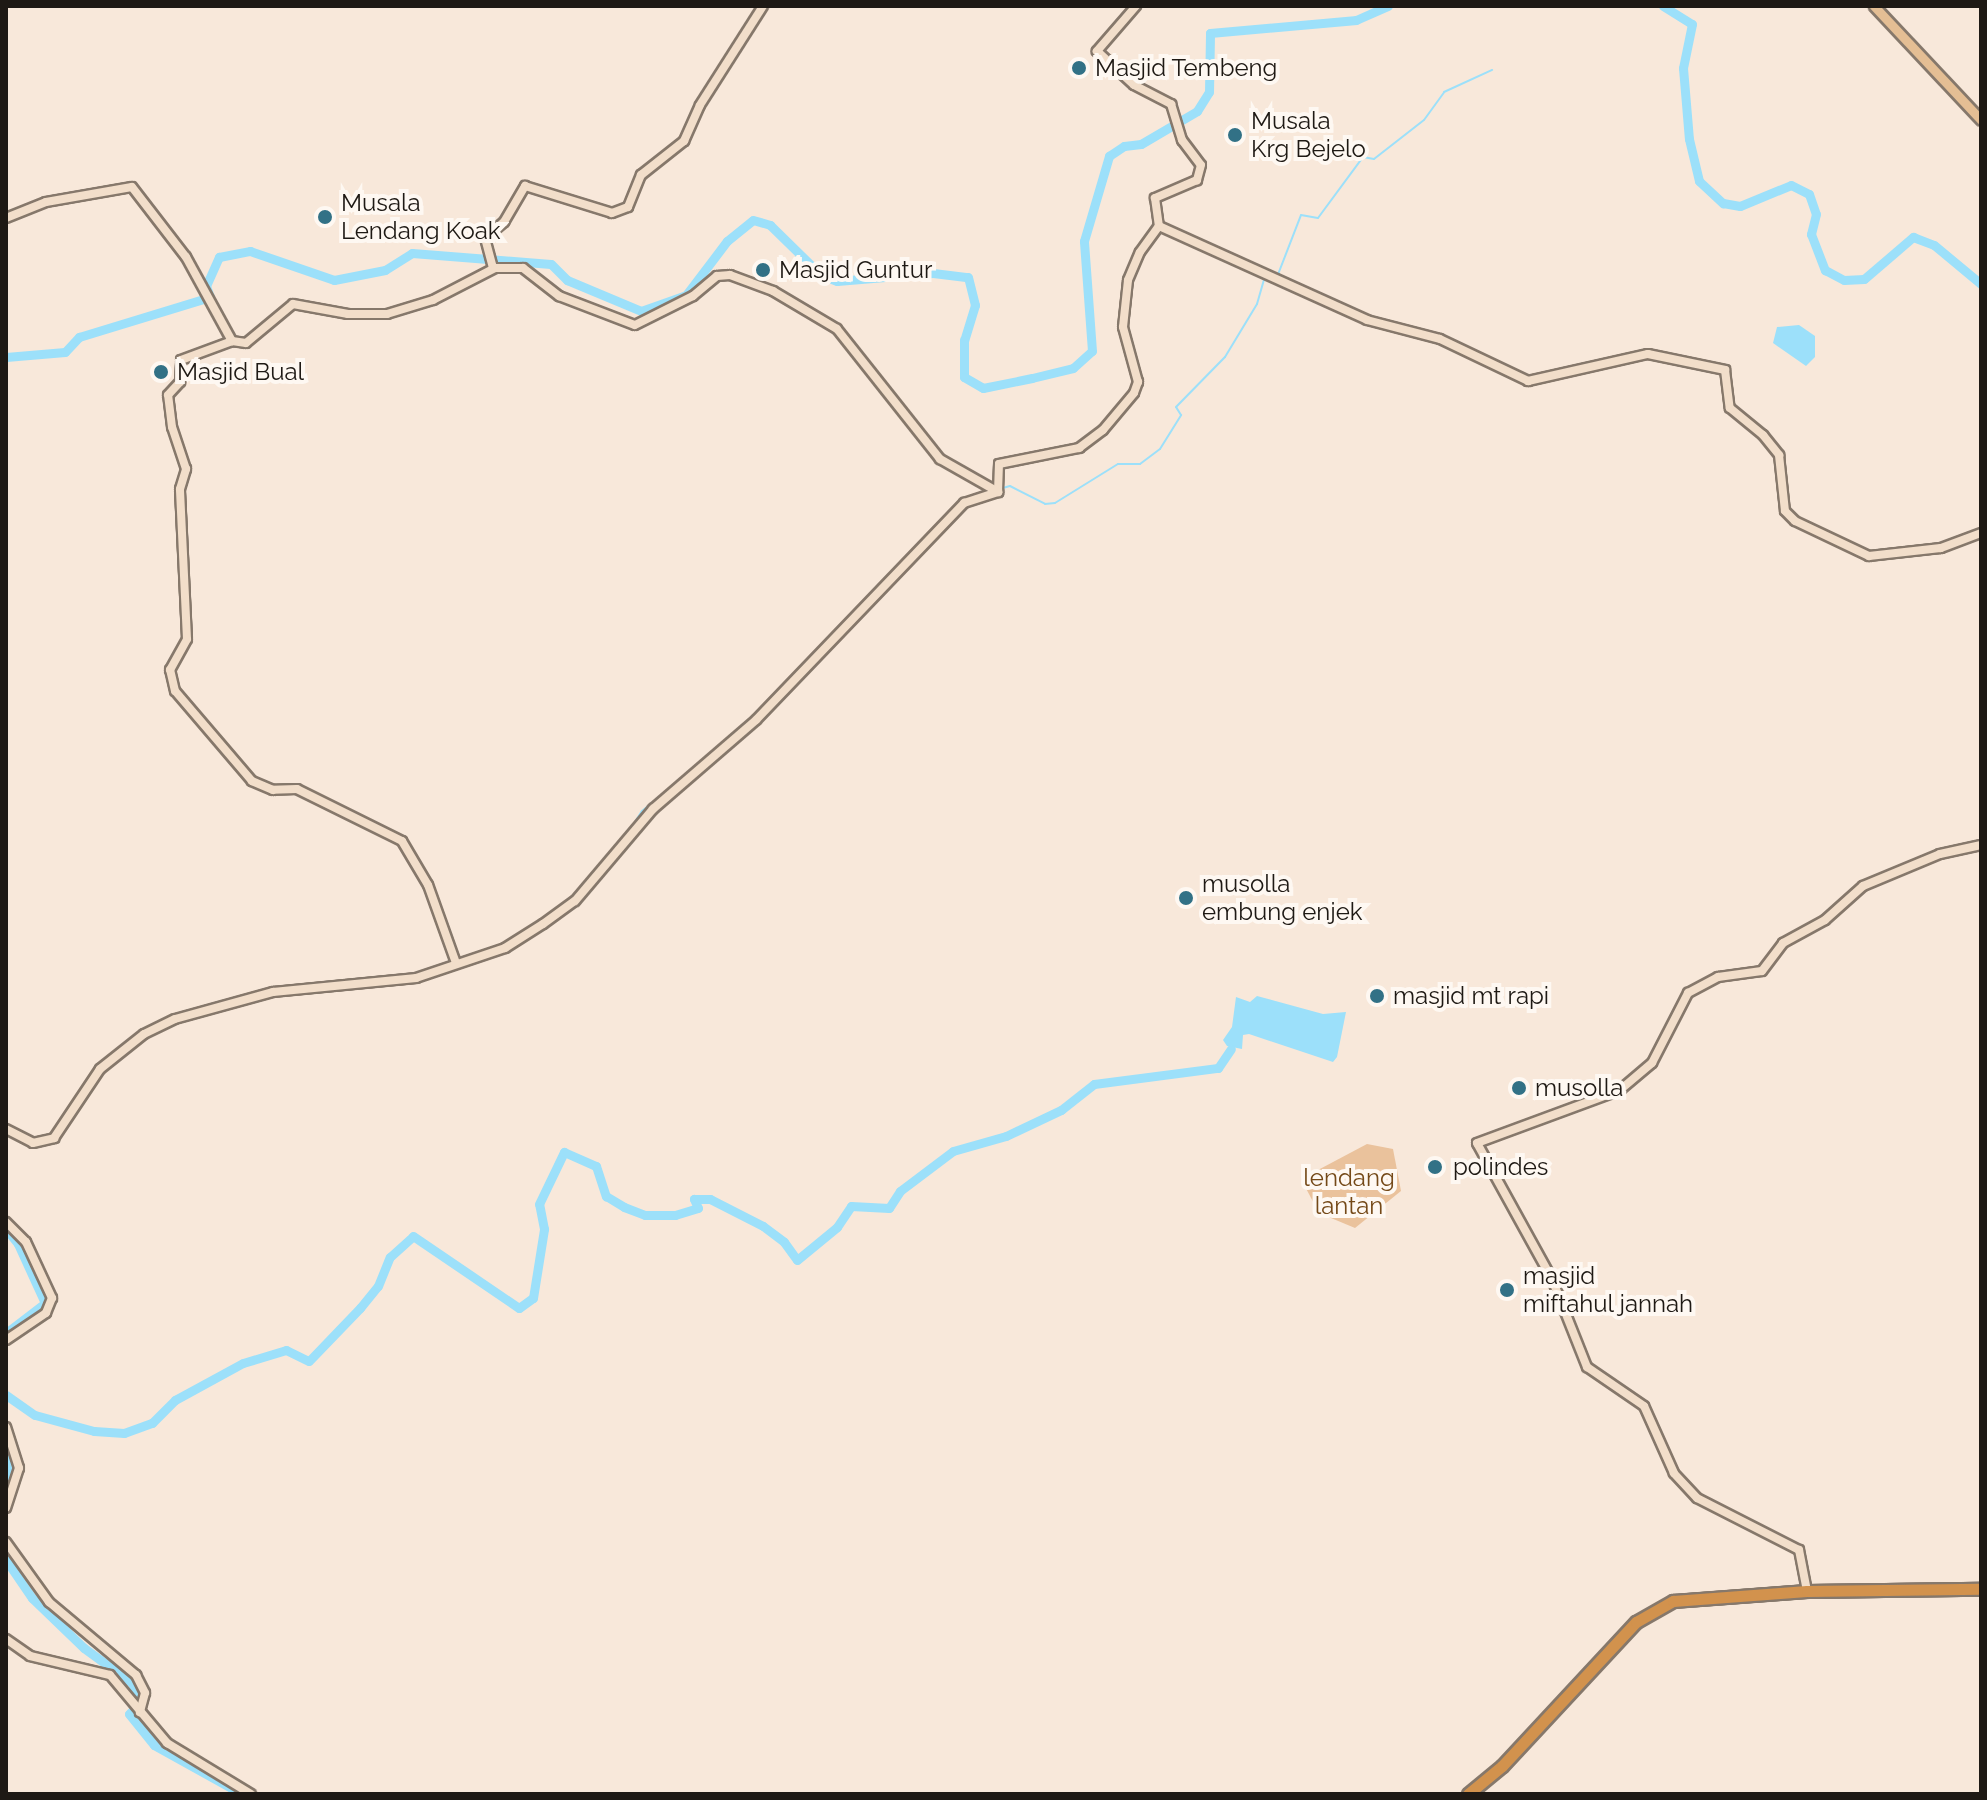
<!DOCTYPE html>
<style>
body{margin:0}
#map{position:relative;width:1987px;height:1800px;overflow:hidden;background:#f8e8da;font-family:Raleway,sans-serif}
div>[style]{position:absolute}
.green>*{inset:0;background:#eac29c}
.water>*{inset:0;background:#9ce0fa}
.stream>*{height:2px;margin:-1px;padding:0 1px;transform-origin:1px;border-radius:1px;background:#9ce0fa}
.river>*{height:9px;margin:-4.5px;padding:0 4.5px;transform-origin:4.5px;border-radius:4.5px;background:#9ce0fa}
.roads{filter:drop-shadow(2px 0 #86786b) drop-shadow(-2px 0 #86786b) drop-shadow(0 2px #86786b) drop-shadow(0 -2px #86786b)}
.secondary>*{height:8px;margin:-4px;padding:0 4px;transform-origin:4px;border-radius:4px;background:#f2deca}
.primary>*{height:9px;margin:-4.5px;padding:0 4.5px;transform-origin:4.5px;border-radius:4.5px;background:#e4be94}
.highway>*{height:11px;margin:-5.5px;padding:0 5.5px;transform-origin:5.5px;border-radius:5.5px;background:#d2924d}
.dots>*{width:22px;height:22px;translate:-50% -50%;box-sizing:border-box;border:4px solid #fef8f2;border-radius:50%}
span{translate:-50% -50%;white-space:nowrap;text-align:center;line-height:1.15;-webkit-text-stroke:8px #fef8f2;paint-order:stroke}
.poi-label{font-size:24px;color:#1e1914}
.left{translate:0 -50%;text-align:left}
.park-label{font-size:24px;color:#744918}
.frame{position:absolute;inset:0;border:8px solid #1e1914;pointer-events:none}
</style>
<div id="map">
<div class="green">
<div style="clip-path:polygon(1367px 1144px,1393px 1149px,1401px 1191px,1355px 1228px,1319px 1213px,1301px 1179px)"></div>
</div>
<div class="water">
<div style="clip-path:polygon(1799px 325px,1815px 336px,1815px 357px,1806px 366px,1773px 343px,1777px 327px)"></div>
<div style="clip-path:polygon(1257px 996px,1323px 1014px,1346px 1012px,1337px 1057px,1333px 1062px,1249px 1034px,1243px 1035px,1242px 1049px,1227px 1046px,1223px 1040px,1232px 1027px,1236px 997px,1250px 1002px)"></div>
</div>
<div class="stream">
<div style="left:1277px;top:277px;width:66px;rotate:-68.8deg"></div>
<div style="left:1301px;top:215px;width:17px;rotate:10deg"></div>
<div style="left:1318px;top:218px;width:76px;rotate:-53.6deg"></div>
<div style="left:1363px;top:157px;width:11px;rotate:10deg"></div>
<div style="left:1374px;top:159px;width:63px;rotate:-38deg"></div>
<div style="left:1424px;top:120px;width:34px;rotate:-54deg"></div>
<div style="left:1444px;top:92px;width:53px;rotate:-24.6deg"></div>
<div style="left:1003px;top:488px;width:7px;rotate:-16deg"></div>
<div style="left:1010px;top:486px;width:39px;rotate:27deg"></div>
<div style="left:1045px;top:504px;width:10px;rotate:-6deg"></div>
<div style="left:1055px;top:503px;width:74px;rotate:-31.8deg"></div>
<div style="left:1118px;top:464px;width:22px"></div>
<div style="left:1140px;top:464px;width:25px;rotate:-37deg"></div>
<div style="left:1160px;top:449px;width:40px;rotate:-58deg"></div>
<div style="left:1181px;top:415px;width:9px;rotate:-122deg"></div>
<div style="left:1176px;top:407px;width:70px;rotate:-45.6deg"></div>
<div style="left:1225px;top:357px;width:62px;rotate:-58.9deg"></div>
<div style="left:1257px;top:304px;width:26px;rotate:-74deg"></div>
<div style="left:1264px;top:279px;width:5px"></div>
<div style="left:831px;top:636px;width:178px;rotate:-46.1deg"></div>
<div style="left:630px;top:830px;width:22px;rotate:-58deg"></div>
<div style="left:642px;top:811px;width:75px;rotate:-39.6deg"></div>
</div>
<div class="river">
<div style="left:1663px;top:6px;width:34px;rotate:32deg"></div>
<div style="left:1692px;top:24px;width:45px;rotate:101.6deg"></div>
<div style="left:1683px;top:68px;width:71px;rotate:85.2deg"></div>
<div style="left:1689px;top:139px;width:43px;rotate:76.6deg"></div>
<div style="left:1699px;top:181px;width:33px;rotate:43deg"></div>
<div style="left:1723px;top:203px;width:17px;rotate:10deg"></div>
<div style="left:1740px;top:206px;width:55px;rotate:-22.4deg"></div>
<div style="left:1791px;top:185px;width:20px;rotate:27deg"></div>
<div style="left:1809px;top:194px;width:21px;rotate:71deg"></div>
<div style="left:1816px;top:214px;width:21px;rotate:104deg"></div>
<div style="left:1811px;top:234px;width:39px;rotate:69deg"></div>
<div style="left:1825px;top:270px;width:21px;rotate:28deg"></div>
<div style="left:1844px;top:280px;width:20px;rotate:-3deg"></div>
<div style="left:1864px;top:279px;width:65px;rotate:-40.6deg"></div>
<div style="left:1913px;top:237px;width:22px;rotate:21deg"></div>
<div style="left:1934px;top:245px;width:61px;rotate:39.7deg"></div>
<div style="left:6px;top:357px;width:59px;rotate:-4.8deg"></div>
<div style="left:65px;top:352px;width:21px;rotate:-47deg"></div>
<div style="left:79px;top:337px;width:137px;rotate:-17deg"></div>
<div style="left:210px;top:297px;width:12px;rotate:-110deg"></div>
<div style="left:206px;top:286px;width:32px;rotate:-66deg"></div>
<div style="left:219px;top:257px;width:32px;rotate:-11deg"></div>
<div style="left:250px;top:251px;width:89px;rotate:19deg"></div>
<div style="left:334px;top:280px;width:52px;rotate:-11.1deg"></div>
<div style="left:385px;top:270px;width:32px;rotate:-32deg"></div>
<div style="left:412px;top:253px;width:139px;rotate:4.5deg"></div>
<div style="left:551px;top:264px;width:23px;rotate:45deg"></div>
<div style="left:567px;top:280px;width:80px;rotate:22.7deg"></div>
<div style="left:641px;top:311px;width:48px;rotate:-19.6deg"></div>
<div style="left:686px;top:295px;width:68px;rotate:-52.8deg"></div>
<div style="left:727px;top:241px;width:33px;rotate:-39deg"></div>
<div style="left:753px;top:220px;width:18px;rotate:16deg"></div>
<div style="left:770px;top:225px;width:71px;rotate:44.4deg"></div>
<div style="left:821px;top:275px;width:17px;rotate:21deg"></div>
<div style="left:837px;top:281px;width:96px;rotate:-4.8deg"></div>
<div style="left:933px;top:273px;width:35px;rotate:7deg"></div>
<div style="left:968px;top:277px;width:29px;rotate:76deg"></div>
<div style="left:975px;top:305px;width:37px;rotate:107deg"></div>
<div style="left:964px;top:340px;width:37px;rotate:90deg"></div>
<div style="left:964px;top:377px;width:22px;rotate:30deg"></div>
<div style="left:983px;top:388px;width:50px;rotate:-11.5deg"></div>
<div style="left:1032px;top:378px;width:42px;rotate:-13.7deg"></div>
<div style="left:1073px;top:368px;width:25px;rotate:-42deg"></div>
<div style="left:1092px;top:351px;width:110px;rotate:-94.2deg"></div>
<div style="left:1084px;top:241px;width:89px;rotate:-73.6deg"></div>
<div style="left:1109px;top:156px;width:18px;rotate:-34deg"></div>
<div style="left:1124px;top:146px;width:17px;rotate:-7deg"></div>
<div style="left:1141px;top:144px;width:65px;rotate:-30.5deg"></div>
<div style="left:1197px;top:111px;width:22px;rotate:-58deg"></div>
<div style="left:1209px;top:92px;width:59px;rotate:-89deg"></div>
<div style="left:1210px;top:33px;width:147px;rotate:-5.1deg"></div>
<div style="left:1356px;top:20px;width:35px;rotate:-24deg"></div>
<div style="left:6px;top:1229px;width:19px;rotate:51deg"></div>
<div style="left:18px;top:1244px;width:65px;rotate:65.4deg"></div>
<div style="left:45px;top:1303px;width:49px;rotate:142.4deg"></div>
<div style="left:6px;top:1395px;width:35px;rotate:35deg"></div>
<div style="left:35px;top:1415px;width:61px;rotate:15.2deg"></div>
<div style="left:94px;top:1431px;width:30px;rotate:4deg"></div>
<div style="left:124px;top:1433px;width:30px;rotate:-20deg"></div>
<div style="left:152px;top:1423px;width:33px;rotate:-45deg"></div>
<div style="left:175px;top:1400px;width:77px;rotate:-28.6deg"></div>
<div style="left:243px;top:1363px;width:45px;rotate:-16.8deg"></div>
<div style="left:286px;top:1350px;width:25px;rotate:26deg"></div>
<div style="left:309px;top:1361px;width:74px;rotate:-46.1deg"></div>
<div style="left:360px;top:1308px;width:28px;rotate:-51deg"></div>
<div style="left:378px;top:1286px;width:31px;rotate:-68deg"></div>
<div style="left:390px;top:1257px;width:31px;rotate:-42deg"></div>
<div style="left:413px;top:1236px;width:128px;rotate:34.2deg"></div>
<div style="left:519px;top:1308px;width:17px;rotate:-36deg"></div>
<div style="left:533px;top:1298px;width:70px;rotate:-80.9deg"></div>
<div style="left:544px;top:1229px;width:25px;rotate:-101deg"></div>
<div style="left:539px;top:1204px;width:58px;rotate:-64.3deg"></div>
<div style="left:564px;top:1152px;width:35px;rotate:24deg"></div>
<div style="left:596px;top:1166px;width:32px;rotate:72deg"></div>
<div style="left:606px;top:1196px;width:21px;rotate:31deg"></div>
<div style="left:624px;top:1207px;width:22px;rotate:21deg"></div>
<div style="left:645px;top:1215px;width:30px"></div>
<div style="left:675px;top:1215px;width:24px;rotate:-17deg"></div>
<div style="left:698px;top:1208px;width:10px;rotate:-114deg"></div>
<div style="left:694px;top:1199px;width:16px"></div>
<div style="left:710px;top:1199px;width:59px;rotate:27deg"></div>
<div style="left:763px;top:1226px;width:26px;rotate:37deg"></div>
<div style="left:784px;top:1242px;width:22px;rotate:54deg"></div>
<div style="left:797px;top:1260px;width:52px;rotate:-39.5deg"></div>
<div style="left:837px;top:1227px;width:25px;rotate:-56deg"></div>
<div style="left:851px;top:1206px;width:38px;rotate:3deg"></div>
<div style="left:889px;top:1208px;width:20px;rotate:-57deg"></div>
<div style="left:900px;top:1191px;width:66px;rotate:-37deg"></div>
<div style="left:953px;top:1151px;width:55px;rotate:-15.8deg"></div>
<div style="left:1006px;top:1136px;width:61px;rotate:-25.3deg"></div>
<div style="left:1061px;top:1110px;width:42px;rotate:-38.2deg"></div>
<div style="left:1094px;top:1084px;width:125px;rotate:-7.4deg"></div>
<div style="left:1218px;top:1068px;width:23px;rotate:-56deg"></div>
<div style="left:6px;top:1447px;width:25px;rotate:78deg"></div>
<div style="left:11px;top:1471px;width:17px;rotate:107deg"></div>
<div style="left:6px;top:1560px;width:46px;rotate:55.6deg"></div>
<div style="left:32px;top:1598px;width:72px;rotate:43.9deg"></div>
<div style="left:84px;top:1648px;width:59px;rotate:36.1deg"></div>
<div style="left:132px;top:1683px;width:21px;rotate:67deg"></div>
<div style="left:140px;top:1702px;width:16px;rotate:133deg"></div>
<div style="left:129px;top:1714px;width:40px;rotate:51deg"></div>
<div style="left:154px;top:1745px;width:101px;rotate:29.1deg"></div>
</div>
<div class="roads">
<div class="secondary">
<div style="left:1136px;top:6px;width:60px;rotate:130.9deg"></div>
<div style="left:1097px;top:51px;width:50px;rotate:42.6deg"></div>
<div style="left:1134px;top:85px;width:42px;rotate:27.2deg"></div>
<div style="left:1171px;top:104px;width:38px;rotate:73deg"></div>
<div style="left:1182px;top:140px;width:31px;rotate:53deg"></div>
<div style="left:1201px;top:165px;width:16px;rotate:105deg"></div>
<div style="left:1197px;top:180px;width:46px;rotate:156.8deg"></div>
<div style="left:1155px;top:198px;width:28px;rotate:82deg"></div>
<div style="left:6px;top:218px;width:43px;rotate:-21.8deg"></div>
<div style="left:46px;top:202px;width:87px;rotate:-9.9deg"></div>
<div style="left:132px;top:187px;width:88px;rotate:52.4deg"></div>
<div style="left:186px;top:257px;width:96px;rotate:61.3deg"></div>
<div style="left:493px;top:268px;width:31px;rotate:-105deg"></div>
<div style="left:485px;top:238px;width:25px;rotate:-40deg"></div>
<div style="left:504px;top:222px;width:42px;rotate:-59.7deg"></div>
<div style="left:525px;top:186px;width:91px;rotate:17.2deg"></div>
<div style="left:612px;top:213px;width:17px;rotate:-21deg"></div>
<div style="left:628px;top:207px;width:35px;rotate:-68deg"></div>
<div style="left:641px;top:175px;width:55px;rotate:-38.3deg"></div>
<div style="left:684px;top:141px;width:39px;rotate:-66deg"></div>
<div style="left:700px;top:105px;width:117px;rotate:-57.5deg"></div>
<div style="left:998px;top:492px;width:28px;rotate:-88deg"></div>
<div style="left:999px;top:464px;width:82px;rotate:-11.3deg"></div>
<div style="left:1079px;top:448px;width:30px;rotate:-37deg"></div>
<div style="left:1103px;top:430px;width:48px;rotate:-50deg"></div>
<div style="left:1134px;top:393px;width:12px;rotate:-70deg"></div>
<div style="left:1138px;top:382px;width:57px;rotate:-105.3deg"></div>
<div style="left:1123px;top:327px;width:47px;rotate:-83.9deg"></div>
<div style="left:1128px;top:280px;width:30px;rotate:-67deg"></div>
<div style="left:1140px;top:252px;width:32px;rotate:-54deg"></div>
<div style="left:1159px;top:226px;width:228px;rotate:24.3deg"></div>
<div style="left:1367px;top:320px;width:75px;rotate:14.6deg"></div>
<div style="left:1440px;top:339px;width:98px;rotate:25.5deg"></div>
<div style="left:1528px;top:381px;width:123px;rotate:-12.7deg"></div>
<div style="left:1648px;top:354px;width:79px;rotate:11.7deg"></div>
<div style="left:1725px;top:370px;width:38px;rotate:83deg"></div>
<div style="left:1730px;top:408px;width:43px;rotate:39.3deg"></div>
<div style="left:1763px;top:435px;width:26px;rotate:51deg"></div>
<div style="left:1779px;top:455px;width:56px;rotate:83.9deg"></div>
<div style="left:1785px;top:511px;width:14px;rotate:45deg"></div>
<div style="left:1795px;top:521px;width:82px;rotate:25.3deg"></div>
<div style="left:1869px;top:556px;width:72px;rotate:-6.3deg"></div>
<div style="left:1941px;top:548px;width:43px;rotate:-20.6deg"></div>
<div style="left:456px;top:963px;width:83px;rotate:-109.7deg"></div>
<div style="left:428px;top:885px;width:51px;rotate:-120.6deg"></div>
<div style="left:402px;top:841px;width:117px;rotate:-153.7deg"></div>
<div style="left:297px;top:789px;width:24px;rotate:178deg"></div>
<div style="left:273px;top:790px;width:23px;rotate:-157deg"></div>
<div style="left:252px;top:781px;width:118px;rotate:-130.5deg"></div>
<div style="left:175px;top:691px;width:22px;rotate:-103deg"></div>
<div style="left:170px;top:670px;width:35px;rotate:-61deg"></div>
<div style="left:187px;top:639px;width:150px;rotate:-92.7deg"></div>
<div style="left:180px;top:489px;width:21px;rotate:-73deg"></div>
<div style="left:186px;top:469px;width:44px;rotate:-108.4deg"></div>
<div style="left:172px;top:427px;width:32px;rotate:-97deg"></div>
<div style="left:168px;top:395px;width:18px;rotate:-47deg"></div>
<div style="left:180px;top:382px;width:22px;rotate:-87deg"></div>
<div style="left:181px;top:360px;width:54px;rotate:-20.4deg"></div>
<div style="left:232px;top:341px;width:14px;rotate:8deg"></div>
<div style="left:246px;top:343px;width:61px;rotate:-39.7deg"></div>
<div style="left:293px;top:304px;width:56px;rotate:10.3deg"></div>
<div style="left:348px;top:314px;width:39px"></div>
<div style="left:387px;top:314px;width:48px;rotate:-16.9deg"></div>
<div style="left:433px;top:300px;width:70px;rotate:-27.3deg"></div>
<div style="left:495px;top:268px;width:28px"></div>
<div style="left:523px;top:268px;width:46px;rotate:37.9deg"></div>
<div style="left:559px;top:296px;width:81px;rotate:20.9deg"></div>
<div style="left:635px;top:325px;width:65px;rotate:-26.6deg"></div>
<div style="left:693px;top:296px;width:31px;rotate:-40deg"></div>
<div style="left:717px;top:276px;width:13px;rotate:-4deg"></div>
<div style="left:730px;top:275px;width:46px;rotate:20.4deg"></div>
<div style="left:773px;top:291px;width:74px;rotate:30.7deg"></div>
<div style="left:837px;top:329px;width:166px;rotate:51.6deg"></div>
<div style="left:940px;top:459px;width:67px;rotate:29.6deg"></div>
<div style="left:6px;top:1129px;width:30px;rotate:27deg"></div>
<div style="left:33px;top:1143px;width:22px;rotate:-13deg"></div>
<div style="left:54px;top:1138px;width:83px;rotate:-56.3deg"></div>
<div style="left:100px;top:1069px;width:56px;rotate:-38.5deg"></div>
<div style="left:144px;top:1034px;width:34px;rotate:-26deg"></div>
<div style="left:175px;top:1019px;width:102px;rotate:-15.4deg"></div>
<div style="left:273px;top:992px;width:144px;rotate:-5.6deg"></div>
<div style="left:416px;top:978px;width:94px;rotate:-18.6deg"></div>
<div style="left:505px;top:948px;width:45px;rotate:-32.3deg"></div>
<div style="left:543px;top:924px;width:39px;rotate:-36deg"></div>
<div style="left:575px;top:901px;width:121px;rotate:-49.7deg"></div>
<div style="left:653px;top:809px;width:136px;rotate:-40.8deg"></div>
<div style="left:756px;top:720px;width:301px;rotate:-46.2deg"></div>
<div style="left:964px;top:503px;width:36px;rotate:-18deg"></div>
<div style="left:6px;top:1222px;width:28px;rotate:45deg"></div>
<div style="left:26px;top:1242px;width:62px;rotate:65.1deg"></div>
<div style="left:52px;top:1298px;width:16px;rotate:112deg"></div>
<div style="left:46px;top:1313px;width:48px;rotate:146deg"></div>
<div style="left:6px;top:1427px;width:43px;rotate:72.4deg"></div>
<div style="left:19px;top:1468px;width:42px;rotate:108deg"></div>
<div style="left:6px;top:1542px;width:74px;rotate:54.4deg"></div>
<div style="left:49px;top:1602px;width:114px;rotate:40deg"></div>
<div style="left:136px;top:1675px;width:20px;rotate:63deg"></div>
<div style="left:145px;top:1693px;width:20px;rotate:105deg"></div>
<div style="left:1807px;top:1591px;width:42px;rotate:-101deg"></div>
<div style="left:1799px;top:1550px;width:114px;rotate:-153deg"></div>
<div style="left:1697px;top:1498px;width:34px;rotate:-133deg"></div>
<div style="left:1674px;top:1473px;width:73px;rotate:-114.1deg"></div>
<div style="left:1644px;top:1406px;width:69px;rotate:-145.6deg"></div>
<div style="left:1587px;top:1367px;width:95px;rotate:-111.7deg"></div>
<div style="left:1552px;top:1279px;width:155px;rotate:-118.9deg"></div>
<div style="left:1477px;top:1143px;width:153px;rotate:-20.3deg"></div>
<div style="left:1620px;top:1090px;width:42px;rotate:-40.2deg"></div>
<div style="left:1652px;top:1063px;width:79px;rotate:-62.8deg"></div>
<div style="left:1688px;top:993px;width:34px;rotate:-28deg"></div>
<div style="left:1718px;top:977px;width:44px;rotate:-7.8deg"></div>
<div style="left:1762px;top:971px;width:35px;rotate:-53deg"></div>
<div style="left:1783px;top:943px;width:48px;rotate:-28.7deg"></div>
<div style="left:1825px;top:920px;width:51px;rotate:-41.8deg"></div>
<div style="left:1863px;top:886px;width:83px;rotate:-22.6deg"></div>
<div style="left:1940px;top:854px;width:42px;rotate:-12.4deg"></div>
<div style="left:6px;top:1639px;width:29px;rotate:35deg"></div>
<div style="left:30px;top:1656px;width:82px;rotate:13.4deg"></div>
<div style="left:110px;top:1675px;width:89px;rotate:50deg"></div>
<div style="left:167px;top:1743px;width:98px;rotate:31.3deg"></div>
</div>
<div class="primary">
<div style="left:1874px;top:6px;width:156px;rotate:46.8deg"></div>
</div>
<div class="highway">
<div style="left:1468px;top:1794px;width:44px;rotate:-39.5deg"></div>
<div style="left:1502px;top:1766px;width:197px;rotate:-47.1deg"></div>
<div style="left:1636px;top:1622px;width:43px;rotate:-29.6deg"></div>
<div style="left:1673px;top:1601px;width:134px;rotate:-4.3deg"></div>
<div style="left:1807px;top:1591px;width:174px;rotate:-0.7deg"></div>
</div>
</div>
<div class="dots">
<div style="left:1079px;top:68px;background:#327186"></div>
<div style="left:1235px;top:135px;background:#327186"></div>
<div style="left:325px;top:217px;background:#327186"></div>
<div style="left:763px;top:270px;background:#327186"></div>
<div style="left:161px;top:372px;background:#327186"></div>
<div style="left:1186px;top:898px;background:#327186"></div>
<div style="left:1377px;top:996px;background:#327186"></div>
<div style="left:1519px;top:1088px;background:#327186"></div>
<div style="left:1435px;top:1167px;background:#327186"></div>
<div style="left:1507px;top:1290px;background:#327186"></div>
</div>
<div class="poi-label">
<span class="left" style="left:1095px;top:68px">Masjid Tembeng</span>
<span class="left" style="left:1251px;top:135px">Musala<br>Krg Bejelo</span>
<span class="left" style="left:341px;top:217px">Musala<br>Lendang Koak</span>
<span class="left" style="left:779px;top:270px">Masjid Guntur</span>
<span class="left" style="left:177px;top:372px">Masjid Bual</span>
<span class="left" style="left:1202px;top:898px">musolla<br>embung enjek</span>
<span class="left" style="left:1393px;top:996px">masjid mt rapi</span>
<span class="left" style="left:1535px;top:1088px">musolla</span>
<span class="left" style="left:1453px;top:1167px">polindes</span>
<span class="left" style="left:1523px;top:1290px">masjid<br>miftahul jannah</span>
</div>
<div class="park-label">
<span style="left:1349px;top:1192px">lendang<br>lantan</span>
</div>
<div class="frame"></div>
</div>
